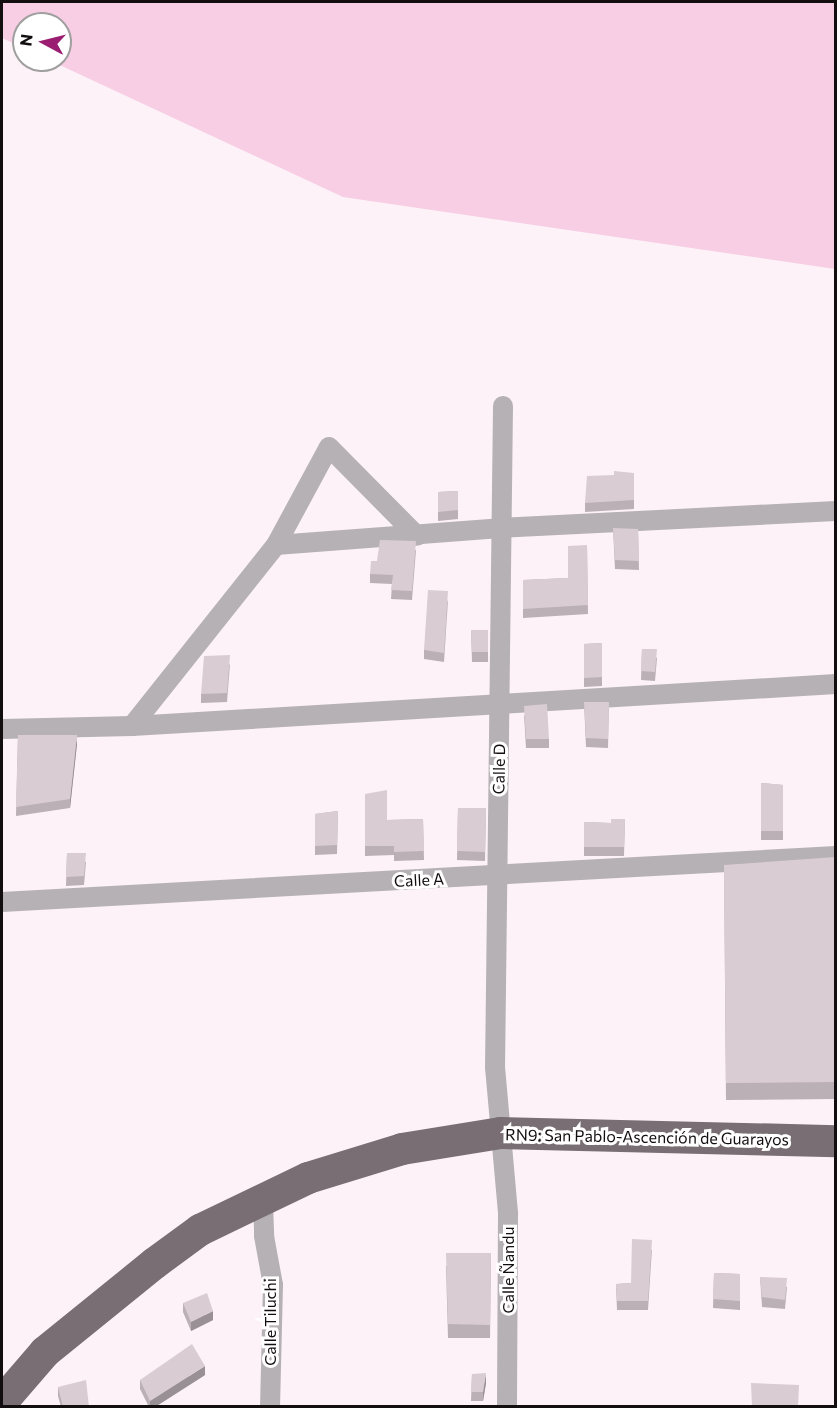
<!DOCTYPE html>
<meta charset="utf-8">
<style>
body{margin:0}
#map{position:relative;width:837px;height:1408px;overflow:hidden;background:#fdf2f8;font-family:Commissioner,sans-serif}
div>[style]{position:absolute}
.green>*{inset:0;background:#f7cee4}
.minor>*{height:20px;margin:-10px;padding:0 10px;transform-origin:10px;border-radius:10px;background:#b6b1b4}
.trunk>*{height:32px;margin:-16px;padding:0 16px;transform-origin:16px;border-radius:16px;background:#786e73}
.wall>*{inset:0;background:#bbb0b5}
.shaded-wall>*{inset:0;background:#989094}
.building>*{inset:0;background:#d9cdd3}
span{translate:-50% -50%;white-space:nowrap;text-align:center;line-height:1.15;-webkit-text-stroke:6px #fff;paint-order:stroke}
.street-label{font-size:16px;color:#120e10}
.frame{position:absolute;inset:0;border:3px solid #120e10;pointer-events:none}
.north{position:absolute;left:12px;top:12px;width:60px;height:60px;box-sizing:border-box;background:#fff;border:2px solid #a09f9f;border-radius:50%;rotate:277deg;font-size:16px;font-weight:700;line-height:24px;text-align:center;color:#120e10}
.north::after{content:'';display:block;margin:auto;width:21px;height:27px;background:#9b1d72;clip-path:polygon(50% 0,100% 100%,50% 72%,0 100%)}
</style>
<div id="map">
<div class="green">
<div style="clip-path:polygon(2px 2px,835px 2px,835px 269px,343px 197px,49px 60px,60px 60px,60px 24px,24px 24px,24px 48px,2px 38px)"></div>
</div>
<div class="minor">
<div style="left:503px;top:406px;width:661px;rotate:90.69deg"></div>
<div style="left:495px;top:1067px;width:148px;rotate:84.9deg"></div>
<div style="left:508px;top:1214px;width:192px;rotate:90.3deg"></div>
<div style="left:276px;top:545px;width:225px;rotate:-4.3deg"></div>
<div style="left:500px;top:528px;width:336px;rotate:-2.9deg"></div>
<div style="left:132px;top:726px;width:231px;rotate:-51.5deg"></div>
<div style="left:276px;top:545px;width:111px;rotate:-61.6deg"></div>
<div style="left:329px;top:447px;width:125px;rotate:45.3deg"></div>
<div style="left:2px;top:729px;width:130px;rotate:-1.3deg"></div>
<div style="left:132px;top:726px;width:705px;rotate:-3.41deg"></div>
<div style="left:2px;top:902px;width:835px;rotate:-3.16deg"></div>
<div style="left:263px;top:1202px;width:34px;rotate:88deg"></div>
<div style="left:264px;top:1236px;width:50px;rotate:79.6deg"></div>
<div style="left:273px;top:1285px;width:121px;rotate:91.4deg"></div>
</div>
<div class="trunk">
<div style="left:2px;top:1402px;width:66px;rotate:-49.3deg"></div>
<div style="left:45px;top:1352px;width:141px;rotate:-39deg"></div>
<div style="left:155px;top:1263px;width:56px;rotate:-36.3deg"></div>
<div style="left:200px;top:1230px;width:120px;rotate:-25.7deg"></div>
<div style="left:308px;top:1178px;width:98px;rotate:-17.1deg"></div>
<div style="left:402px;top:1149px;width:100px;rotate:-9.2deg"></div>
<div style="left:501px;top:1133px;width:335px;rotate:1.4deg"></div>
</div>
<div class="wall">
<div style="clip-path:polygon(634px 473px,634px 509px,585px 512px,585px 503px,614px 475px)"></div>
<div style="clip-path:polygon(458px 491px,458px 519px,438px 521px,438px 492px)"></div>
<div style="clip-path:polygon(613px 528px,638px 529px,639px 570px,615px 569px)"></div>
<div style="clip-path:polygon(587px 545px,588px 614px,523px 618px,523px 580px,568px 578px)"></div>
<div style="clip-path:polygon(416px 550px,412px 600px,391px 599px,392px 584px,370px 583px,370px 574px,377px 561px)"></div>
<div style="clip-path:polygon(448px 600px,444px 662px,424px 659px,424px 650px)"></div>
<div style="clip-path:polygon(471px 630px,488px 630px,488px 662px,472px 662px)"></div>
<div style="clip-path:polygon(602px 643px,602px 686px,584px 687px,584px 644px)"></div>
<div style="clip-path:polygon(642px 649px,657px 658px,655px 681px,641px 680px)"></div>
<div style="clip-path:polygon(230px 664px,227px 702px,201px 703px,201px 694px)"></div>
<div style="clip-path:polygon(584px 702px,609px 702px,608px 748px,586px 747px)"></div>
<div style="clip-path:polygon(524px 715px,549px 739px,549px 748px,526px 748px)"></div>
<div style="clip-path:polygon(18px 735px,77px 744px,70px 808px,16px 816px)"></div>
<div style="clip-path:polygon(761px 783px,783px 785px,783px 840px,761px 840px)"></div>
<div style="clip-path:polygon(365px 794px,387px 820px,423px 819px,424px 860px,394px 861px,394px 855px,365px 856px)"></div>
<div style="clip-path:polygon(458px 808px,486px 808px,485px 861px,457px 860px)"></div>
<div style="clip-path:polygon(338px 811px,337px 854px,315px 855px,315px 814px)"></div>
<div style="clip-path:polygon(625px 819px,624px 856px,584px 856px,584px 822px,611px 823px)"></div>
<div style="clip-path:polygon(67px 853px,86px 862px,84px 885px,66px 886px)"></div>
<div style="clip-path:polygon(836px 857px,836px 1099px,726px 1100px,724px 865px)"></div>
<div style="clip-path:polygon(652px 1249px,648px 1310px,617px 1310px,616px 1284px,631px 1283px)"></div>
<div style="clip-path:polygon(491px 1253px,490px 1338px,448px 1338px,446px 1266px)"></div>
<div style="clip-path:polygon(714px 1273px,740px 1274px,740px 1310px,713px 1308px)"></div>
<div style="clip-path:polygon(760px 1277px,787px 1287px,785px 1309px,762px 1307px)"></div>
<div style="clip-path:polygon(183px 1303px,213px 1320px,191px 1331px,183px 1312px)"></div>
<div style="clip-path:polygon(472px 1374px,486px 1383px,483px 1401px,471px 1401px)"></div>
<div style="clip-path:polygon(205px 1375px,155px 1407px,149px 1407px,140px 1389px,140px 1380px)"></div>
<div style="clip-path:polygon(58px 1387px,89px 1407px,61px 1407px,58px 1396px)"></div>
</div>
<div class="shaded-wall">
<div style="clip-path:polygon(77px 735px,77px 744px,70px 808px,70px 799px)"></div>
<div style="clip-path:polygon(213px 1311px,213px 1320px,191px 1331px,191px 1322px)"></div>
<div style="clip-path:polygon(205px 1366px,205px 1375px,155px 1407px,150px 1407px,150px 1401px)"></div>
<div style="clip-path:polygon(486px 1373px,486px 1383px,483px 1401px,483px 1392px)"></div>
</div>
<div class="building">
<div style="clip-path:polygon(614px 471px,634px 473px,634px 500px,585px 503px,587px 476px,614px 475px)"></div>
<div style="clip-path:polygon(458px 491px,458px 510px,438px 512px,438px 492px)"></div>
<div style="clip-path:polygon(613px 528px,638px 529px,639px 561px,615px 560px)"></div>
<div style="clip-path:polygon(380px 540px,416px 541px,412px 591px,391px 590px,393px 575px,370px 574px,371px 561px,377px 561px)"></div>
<div style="clip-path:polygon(587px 545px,588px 605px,523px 609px,523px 580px,568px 578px,568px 546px)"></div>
<div style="clip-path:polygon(428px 590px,448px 591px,444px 653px,424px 650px)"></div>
<div style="clip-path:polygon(471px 630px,488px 630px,488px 652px,472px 652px)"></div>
<div style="clip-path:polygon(602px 643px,602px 677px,584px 678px,584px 644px)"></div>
<div style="clip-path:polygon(642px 649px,657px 649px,655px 672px,641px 671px)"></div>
<div style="clip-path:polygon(230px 655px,227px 693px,201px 694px,204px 656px)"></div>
<div style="clip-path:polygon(584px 702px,609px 702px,608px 739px,586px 738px)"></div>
<div style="clip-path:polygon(547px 704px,549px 739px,526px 739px,524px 706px)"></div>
<div style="clip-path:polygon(18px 735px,77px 735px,70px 799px,16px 807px)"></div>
<div style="clip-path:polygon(761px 783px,783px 785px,783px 831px,761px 831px)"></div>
<div style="clip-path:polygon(387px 790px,387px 820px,423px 819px,424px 851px,394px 852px,394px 846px,365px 846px,365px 794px)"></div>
<div style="clip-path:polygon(458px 808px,486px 808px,485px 852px,457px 851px)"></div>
<div style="clip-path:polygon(338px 811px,337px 845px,315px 846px,315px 814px)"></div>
<div style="clip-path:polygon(611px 819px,625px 819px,624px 847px,584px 847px,584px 822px,611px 823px)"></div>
<div style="clip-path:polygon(67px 853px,86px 853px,84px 876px,66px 877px)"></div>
<div style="clip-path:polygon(836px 857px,836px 1082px,726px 1083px,724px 865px)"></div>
<div style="clip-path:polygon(632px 1239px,652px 1240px,648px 1301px,617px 1301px,616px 1284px,631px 1283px)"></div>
<div style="clip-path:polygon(446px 1253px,491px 1253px,490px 1325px,448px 1324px)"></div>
<div style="clip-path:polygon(714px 1273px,740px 1274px,740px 1301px,713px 1299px)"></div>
<div style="clip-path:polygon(760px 1277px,787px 1278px,785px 1300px,762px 1297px)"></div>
<div style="clip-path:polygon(207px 1293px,213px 1311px,191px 1322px,183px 1303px)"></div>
<div style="clip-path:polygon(192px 1344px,205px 1366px,150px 1401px,140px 1380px)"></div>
<div style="clip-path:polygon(486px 1373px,483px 1392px,471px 1392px,472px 1374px)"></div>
<div style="clip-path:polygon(86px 1380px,89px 1407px,63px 1407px,58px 1387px)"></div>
<div style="clip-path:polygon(751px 1383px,799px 1385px,798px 1407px,752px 1407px)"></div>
</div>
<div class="street-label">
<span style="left:499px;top:769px;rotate:-89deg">Calle D</span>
<span style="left:419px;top:880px;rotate:-3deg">Calle A</span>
<span style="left:647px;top:1137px;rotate:1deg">RN9: San Pablo-Ascención de Guarayos</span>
<span style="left:508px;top:1270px;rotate:-90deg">Calle Ñandu</span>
<span style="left:270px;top:1322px;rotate:-90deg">Calle Tiluchi</span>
</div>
<div class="frame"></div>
<div class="north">N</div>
</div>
